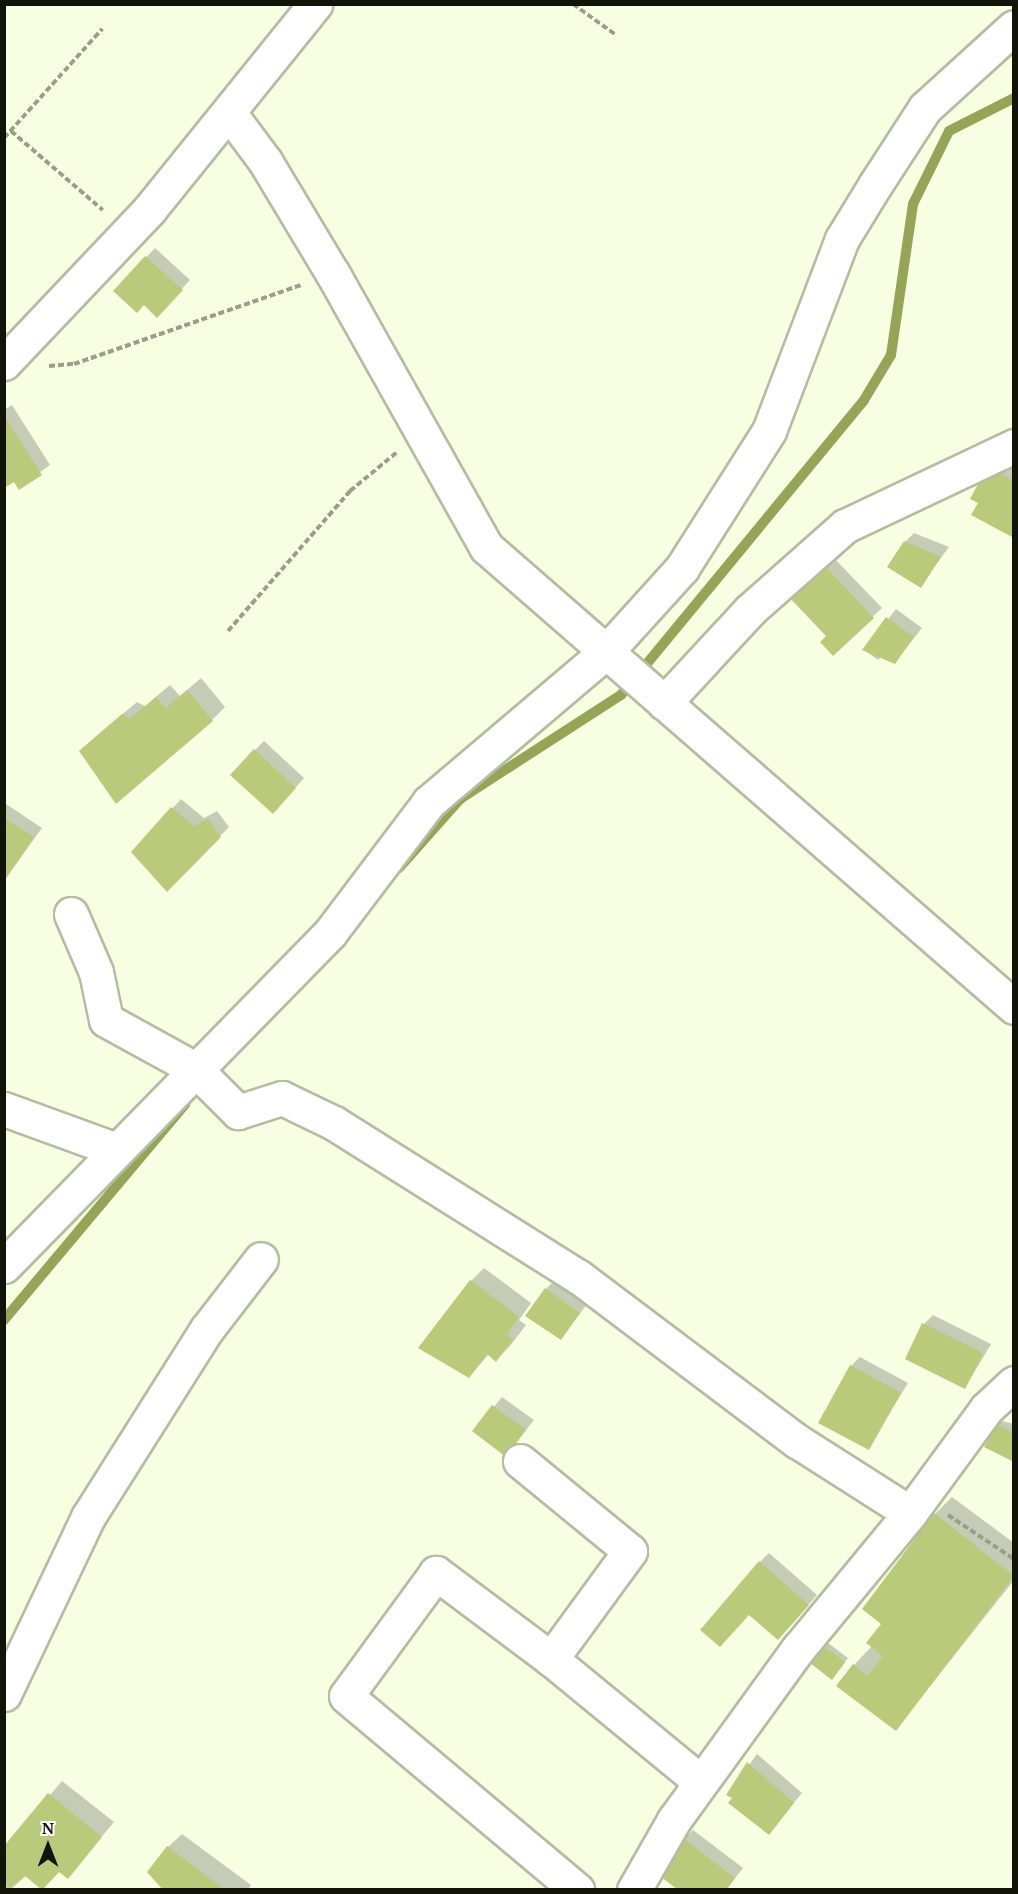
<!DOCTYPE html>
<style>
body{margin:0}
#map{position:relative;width:1018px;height:1894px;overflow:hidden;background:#f7fee2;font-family:"PT Serif",serif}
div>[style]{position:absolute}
.shadow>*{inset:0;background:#0003}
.stream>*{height:10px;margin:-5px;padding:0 5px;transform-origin:5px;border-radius:5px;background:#95a456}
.building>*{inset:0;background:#baca7b}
.path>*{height:4px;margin-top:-2px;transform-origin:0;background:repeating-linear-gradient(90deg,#9a9f8a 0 6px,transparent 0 9px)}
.roads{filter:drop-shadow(2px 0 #b5bca1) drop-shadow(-2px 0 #b5bca1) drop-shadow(0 2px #b5bca1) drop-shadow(0 -2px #b5bca1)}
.minor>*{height:33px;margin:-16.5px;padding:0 16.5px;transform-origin:16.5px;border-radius:16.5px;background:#fff}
span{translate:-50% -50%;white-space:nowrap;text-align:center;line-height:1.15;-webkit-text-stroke:6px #fff;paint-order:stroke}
.frame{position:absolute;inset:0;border:6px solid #12140a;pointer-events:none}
.north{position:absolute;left:18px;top:1816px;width:60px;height:60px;-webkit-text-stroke:4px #fff;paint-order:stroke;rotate:0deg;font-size:16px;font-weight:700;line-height:24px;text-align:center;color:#12140a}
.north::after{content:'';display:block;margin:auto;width:21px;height:27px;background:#12140a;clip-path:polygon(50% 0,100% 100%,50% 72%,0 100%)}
</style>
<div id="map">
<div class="shadow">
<div style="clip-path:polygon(155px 248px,190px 280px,166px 306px,115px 291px)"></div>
<div style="clip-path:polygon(12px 405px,50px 465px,19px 487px,15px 480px,4px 486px,4px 410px)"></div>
<div style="clip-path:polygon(1005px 463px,1014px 467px,1014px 536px,980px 503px,984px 476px)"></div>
<div style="clip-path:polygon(914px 533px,949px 547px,920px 586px,905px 542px)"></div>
<div style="clip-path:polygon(832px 556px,882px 608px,833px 654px,828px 636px,790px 596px)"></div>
<div style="clip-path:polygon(896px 609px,922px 628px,895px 662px,884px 654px,878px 660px,864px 650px)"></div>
<div style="clip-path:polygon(201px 678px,225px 707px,212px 720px,94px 738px,137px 702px,145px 706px,170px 685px,180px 696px)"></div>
<div style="clip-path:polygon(264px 741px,304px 778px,282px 803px,255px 750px)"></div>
<div style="clip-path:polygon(181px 799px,204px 818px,217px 811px,229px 827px,167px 890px,133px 852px)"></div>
<div style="clip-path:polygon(6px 804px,42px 828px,4px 881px,4px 806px)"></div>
<div style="clip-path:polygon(484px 1268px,531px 1303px,519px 1320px,526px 1325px,510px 1346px,496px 1360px,489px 1354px,469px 1377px,471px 1281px)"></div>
<div style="clip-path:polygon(555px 1280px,588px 1303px,561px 1338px,546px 1289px)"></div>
<div style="clip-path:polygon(933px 1315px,991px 1344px,965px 1388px,924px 1324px)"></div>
<div style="clip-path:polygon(860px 1357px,908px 1383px,868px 1448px,851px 1366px)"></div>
<div style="clip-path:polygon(502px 1397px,534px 1420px,506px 1455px,474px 1431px)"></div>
<div style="clip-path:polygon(1002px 1421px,1014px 1424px,1014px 1461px,998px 1425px)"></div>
<div style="clip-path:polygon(952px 1497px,1014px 1543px,1014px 1580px,896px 1729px,854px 1665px,872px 1646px,935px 1514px)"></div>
<div style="clip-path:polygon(769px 1553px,817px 1595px,787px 1629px,749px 1613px,760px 1562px)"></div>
<div style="clip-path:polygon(828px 1643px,848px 1658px,836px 1674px,824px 1647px)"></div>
<div style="clip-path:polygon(757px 1754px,802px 1793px,769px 1833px,728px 1794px)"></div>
<div style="clip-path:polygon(62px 1781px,114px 1822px,68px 1877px,60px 1871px,43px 1889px,27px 1875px,10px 1890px,4px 1885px,4px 1849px)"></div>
<div style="clip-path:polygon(693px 1830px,743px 1868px,726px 1890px,680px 1890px,684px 1839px)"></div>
<div style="clip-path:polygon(182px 1834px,251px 1885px,248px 1890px,165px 1890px,168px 1847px)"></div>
</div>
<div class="stream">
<div style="left:399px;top:868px;width:92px;rotate:-48.5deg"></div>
<div style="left:460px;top:799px;width:192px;rotate:-32.9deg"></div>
<div style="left:621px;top:695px;width:382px;rotate:-50.5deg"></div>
<div style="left:864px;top:400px;width:52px;rotate:-59deg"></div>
<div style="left:891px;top:355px;width:153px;rotate:-81.7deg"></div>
<div style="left:913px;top:204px;width:81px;rotate:-63.7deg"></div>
<div style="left:949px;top:131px;width:73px;rotate:-26.9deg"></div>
<div style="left:4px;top:1320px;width:282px;rotate:-50deg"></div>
</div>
<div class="building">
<div style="clip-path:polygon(145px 256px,183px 290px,157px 318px,144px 305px,137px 313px,113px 291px)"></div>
<div style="clip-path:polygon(4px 416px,42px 475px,19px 490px,14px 482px,4px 488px)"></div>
<div style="clip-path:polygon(995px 471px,1014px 481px,1014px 538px,971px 515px,978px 503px,970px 499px,983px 475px,990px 480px)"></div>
<div style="clip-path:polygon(904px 541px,941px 557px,921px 588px,887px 567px)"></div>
<div style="clip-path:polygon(823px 564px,874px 618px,833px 656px,820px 642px,826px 636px,788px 596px)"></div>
<div style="clip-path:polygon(886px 617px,914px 637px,895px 664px,862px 650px)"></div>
<div style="clip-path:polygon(187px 690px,213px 721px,116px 804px,79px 751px,122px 714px,130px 719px,156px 697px,166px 708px)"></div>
<div style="clip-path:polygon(254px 749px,296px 788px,273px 814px,230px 775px)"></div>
<div style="clip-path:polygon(171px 807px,194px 826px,208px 819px,221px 837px,167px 892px,131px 852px)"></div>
<div style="clip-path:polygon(4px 818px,34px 837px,4px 881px)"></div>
<div style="clip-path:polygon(470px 1280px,519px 1317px,507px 1334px,513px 1339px,496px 1362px,487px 1354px,469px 1378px,418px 1348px)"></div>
<div style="clip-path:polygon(545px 1288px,580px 1313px,561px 1340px,525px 1316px)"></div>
<div style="clip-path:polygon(922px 1323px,983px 1353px,965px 1389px,905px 1359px)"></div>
<div style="clip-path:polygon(850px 1365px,901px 1393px,869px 1450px,818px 1423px)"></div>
<div style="clip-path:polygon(492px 1405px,526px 1430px,506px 1457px,472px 1431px)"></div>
<div style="clip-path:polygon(997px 1424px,1014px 1433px,1014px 1462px,984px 1447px)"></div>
<div style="clip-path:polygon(934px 1513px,1014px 1576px,896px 1731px,836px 1686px,853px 1664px,867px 1676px,883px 1656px,866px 1643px,881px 1624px,862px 1609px)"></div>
<div style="clip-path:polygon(759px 1561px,809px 1605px,778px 1640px,749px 1615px,720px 1647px,700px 1630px)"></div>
<div style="clip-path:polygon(823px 1646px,845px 1662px,832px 1680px,810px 1663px)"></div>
<div style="clip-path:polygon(747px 1762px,794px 1803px,769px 1835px,728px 1803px,732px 1798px,726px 1795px)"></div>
<div style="clip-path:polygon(48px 1793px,102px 1837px,68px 1879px,59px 1872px,42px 1890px,25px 1876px,7px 1890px,4px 1846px)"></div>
<div style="clip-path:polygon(683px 1838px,735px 1878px,726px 1890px,678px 1890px,656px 1873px)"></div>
<div style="clip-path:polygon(167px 1846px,225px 1890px,163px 1890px,147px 1872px)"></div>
</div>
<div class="path">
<div style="left:573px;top:4px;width:53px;rotate:35.8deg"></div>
<div style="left:11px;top:131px;width:121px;rotate:40.7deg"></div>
<div style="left:4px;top:138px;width:147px;rotate:-48deg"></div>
<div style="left:49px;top:366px;width:25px;rotate:-5deg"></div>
<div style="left:74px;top:364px;width:240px;rotate:-19.2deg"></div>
<div style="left:228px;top:631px;width:186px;rotate:-48.9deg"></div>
<div style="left:350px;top:491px;width:60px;rotate:-39.6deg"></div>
<div style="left:948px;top:1515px;width:79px;rotate:33.7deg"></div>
</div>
<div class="roads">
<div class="minor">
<div style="left:230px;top:114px;width:59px;rotate:53.3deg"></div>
<div style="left:265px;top:161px;width:132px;rotate:59deg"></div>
<div style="left:333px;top:274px;width:313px;rotate:60.7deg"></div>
<div style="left:486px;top:547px;width:700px;rotate:41.06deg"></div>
<div style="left:4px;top:363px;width:211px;rotate:-46.5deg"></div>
<div style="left:149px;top:210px;width:265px;rotate:-51.1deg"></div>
<div style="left:664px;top:703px;width:127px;rotate:-47.2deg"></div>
<div style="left:750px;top:610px;width:127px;rotate:-41.5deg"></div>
<div style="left:845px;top:526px;width:187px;rotate:-25.3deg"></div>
<div style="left:71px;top:914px;width:63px;rotate:66.7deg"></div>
<div style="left:96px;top:972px;width:49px;rotate:78.2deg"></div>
<div style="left:106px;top:1020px;width:102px;rotate:28.8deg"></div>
<div style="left:195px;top:1069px;width:61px;rotate:45deg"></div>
<div style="left:238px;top:1112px;width:46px;rotate:-17.7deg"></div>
<div style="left:282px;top:1098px;width:58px;rotate:25.7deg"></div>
<div style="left:334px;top:1123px;width:289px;rotate:32.2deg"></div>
<div style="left:579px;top:1277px;width:273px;rotate:37deg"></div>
<div style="left:797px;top:1441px;width:134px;rotate:32.5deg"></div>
<div style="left:4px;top:1109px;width:117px;rotate:20deg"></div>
<div style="left:4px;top:1266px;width:466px;rotate:-45.6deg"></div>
<div style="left:330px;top:933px;width:164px;rotate:-52.9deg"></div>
<div style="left:429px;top:802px;width:231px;rotate:-40.3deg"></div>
<div style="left:605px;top:653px;width:115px;rotate:-47.8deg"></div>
<div style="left:682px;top:568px;width:162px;rotate:-57.6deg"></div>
<div style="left:769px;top:431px;width:205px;rotate:-69.2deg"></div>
<div style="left:842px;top:239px;width:63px;rotate:-58.6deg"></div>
<div style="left:875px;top:185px;width:92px;rotate:-57deg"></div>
<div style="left:925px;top:108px;width:120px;rotate:-42.3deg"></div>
<div style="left:520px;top:1461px;width:142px;rotate:39.3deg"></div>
<div style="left:630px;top:1551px;width:134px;rotate:126.2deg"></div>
<div style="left:551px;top:1659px;width:194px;rotate:39.4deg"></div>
<div style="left:551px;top:1659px;width:144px;rotate:-143.2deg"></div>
<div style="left:436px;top:1573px;width:152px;rotate:126.2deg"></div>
<div style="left:346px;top:1696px;width:302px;rotate:40deg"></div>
<div style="left:4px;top:1694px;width:196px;rotate:-64.6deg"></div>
<div style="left:88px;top:1517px;width:222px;rotate:-57.7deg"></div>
<div style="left:207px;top:1329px;width:88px;rotate:-52.4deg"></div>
<div style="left:634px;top:1890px;width:81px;rotate:-60.3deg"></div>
<div style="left:674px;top:1820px;width:211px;rotate:-54.1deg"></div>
<div style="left:798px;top:1649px;width:176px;rotate:-50.5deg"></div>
<div style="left:910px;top:1513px;width:129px;rotate:-53.8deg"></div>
<div style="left:986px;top:1409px;width:38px;rotate:-43deg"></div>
</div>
</div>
<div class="frame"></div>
<div class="north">N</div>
</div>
